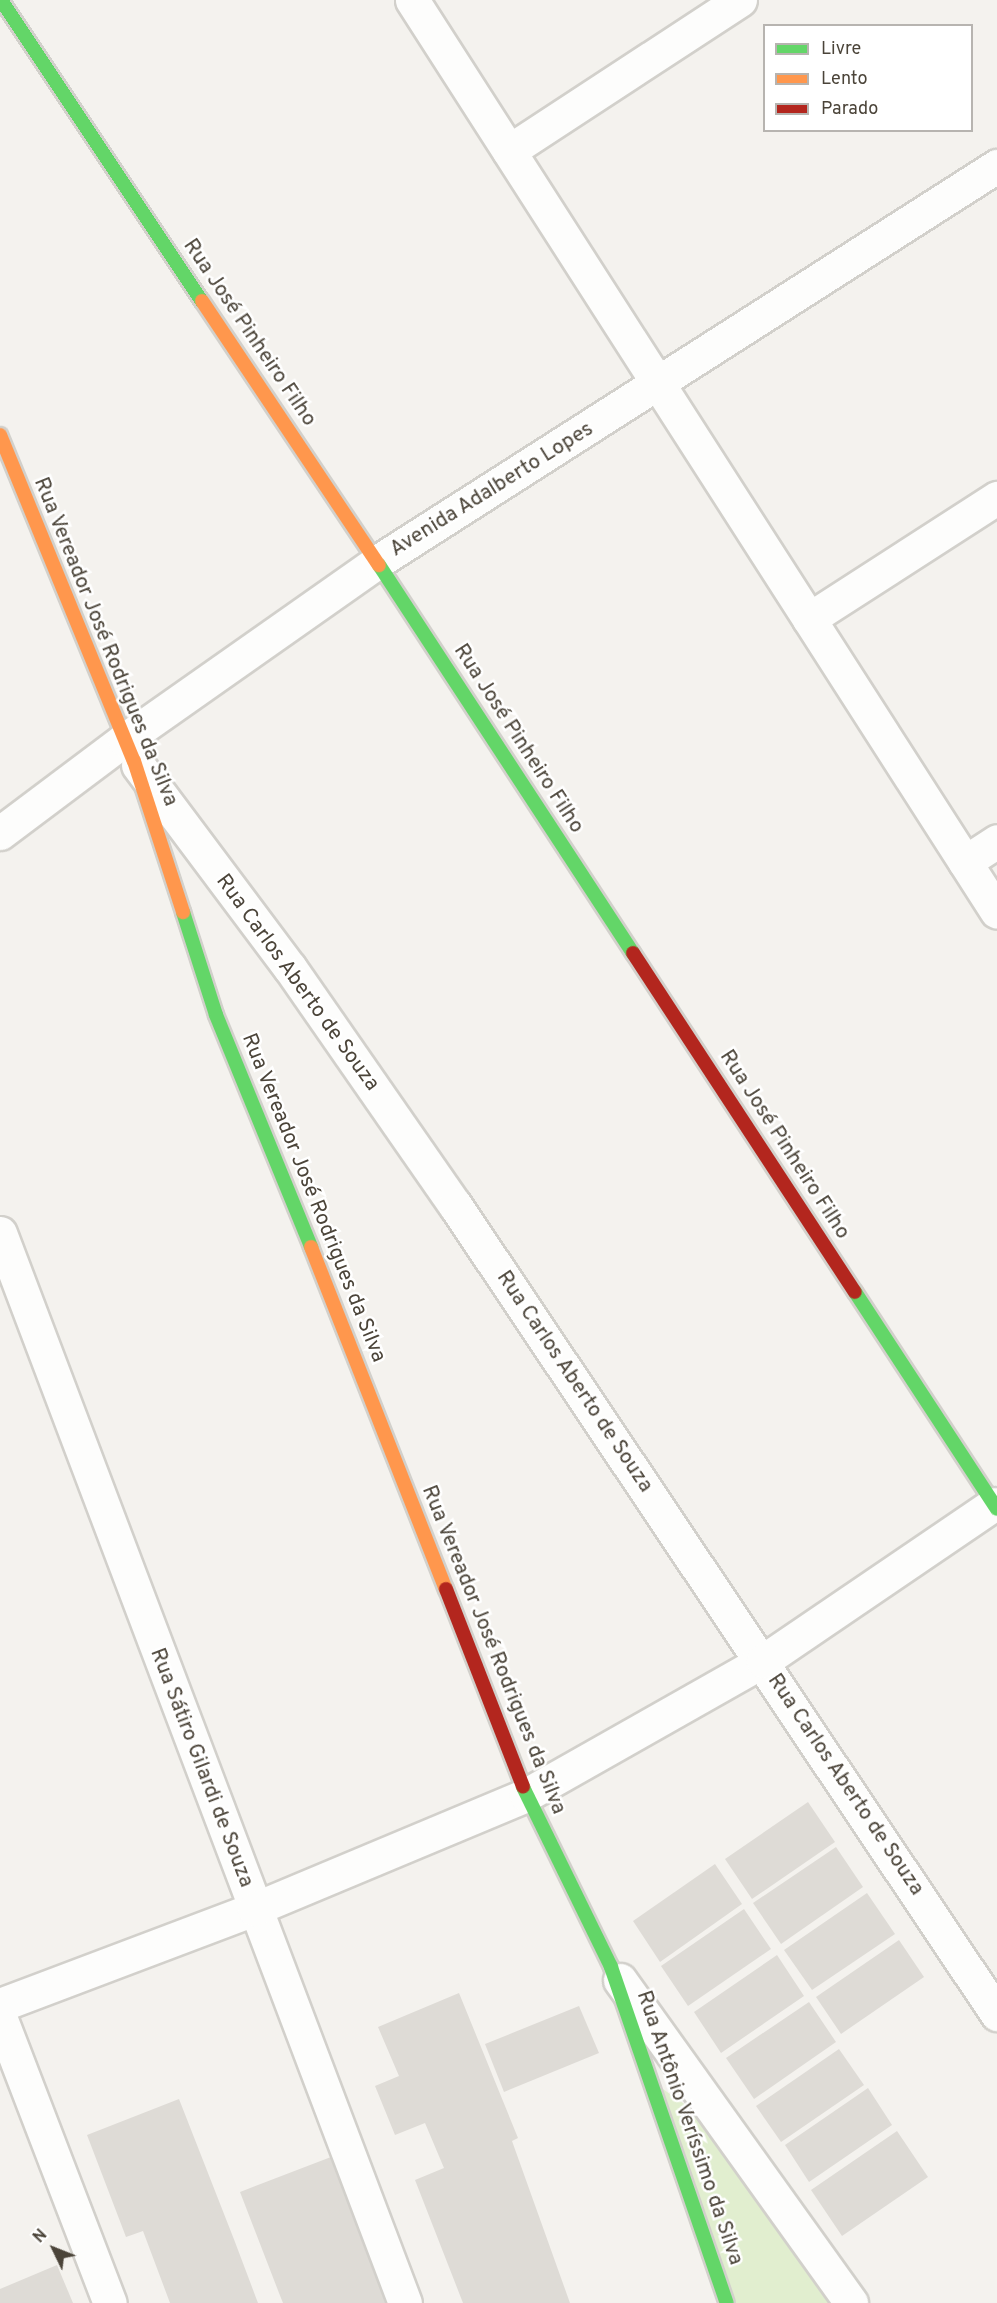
<!DOCTYPE html>
<meta charset="utf-8">
<style>
body{margin:0}
#map{position:relative;width:997px;height:2303px;overflow:hidden;background:#f4f2ee;font-family:Overpass,sans-serif}
div>[style]{position:absolute}
.green>*{inset:0;background:#e1eecf}
.building>*{inset:0;background:#dedbd6}
.roads{filter:drop-shadow(2px 0 #d2d0cb) drop-shadow(-2px 0 #d2d0cb) drop-shadow(0 2px #d2d0cb) drop-shadow(0 -2px #d2d0cb)}
.street>*{height:33px;margin:-16.5px;padding:0 16.5px;transform-origin:16.5px;border-radius:16.5px;background:#fdfdfc}
.fast>*{height:14px;margin:-7px;padding:0 7px;transform-origin:7px;border-radius:7px;background:#63d668}
.slow>*{height:14px;margin:-7px;padding:0 7px;transform-origin:7px;border-radius:7px;background:#ff974d}
.jam>*{height:14px;margin:-7px;padding:0 7px;transform-origin:7px;border-radius:7px;background:#b3261e}
span{translate:-50% -50%;white-space:nowrap;text-align:center;line-height:1.15;-webkit-text-stroke:5px #fff;paint-order:stroke}
.street-label{font-size:21px;color:#4b4439}
.legend{position:absolute;left:763px;top:24px;width:210px;height:108px;box-sizing:border-box;background:#fff;border:2px solid #b7b4b0;margin:0;padding:8px 10px;list-style:none;font-size:18px;color:#4b4439}
.legend li{display:flex;align-items:center;gap:12px;height:30px}
.legend b{width:30px;border:2px solid #b7b4b0}
.north{position:absolute;left:24px;top:2219px;width:60px;height:60px;-webkit-text-stroke:4px #fff;paint-order:stroke;rotate:313deg;font-size:16px;font-weight:700;line-height:24px;text-align:center;color:#4b4439}
.north::after{content:'';display:block;margin:auto;width:21px;height:27px;background:#4b4439;clip-path:polygon(50% 0,100% 100%,50% 72%,0 100%)}
</style>
<div id="map">
<div class="green">
<div style="clip-path:polygon(660px 2087px,707px 2120px,830px 2303px,735px 2303px)"></div>
</div>
<div class="building">
<div style="clip-path:polygon(808px 1802px,835px 1842px,752px 1899px,725px 1859px)"></div>
<div style="clip-path:polygon(836px 1847px,863px 1887px,781px 1944px,753px 1903px)"></div>
<div style="clip-path:polygon(715px 1864px,742px 1904px,660px 1962px,633px 1921px)"></div>
<div style="clip-path:polygon(867px 1893px,895px 1934px,812px 1990px,784px 1950px)"></div>
<div style="clip-path:polygon(744px 1909px,771px 1949px,688px 2006px,661px 1966px)"></div>
<div style="clip-path:polygon(899px 1940px,924px 1977px,841px 2034px,816px 1997px)"></div>
<div style="clip-path:polygon(777px 1955px,804px 1996px,721px 2053px,694px 2012px)"></div>
<div style="clip-path:polygon(459px 1993px,518px 2138px,512px 2141px,570px 2303px,463px 2303px,415px 2180px,444px 2168px,425px 2123px,395px 2135px,375px 2086px,399px 2076px,378px 2027px)"></div>
<div style="clip-path:polygon(809px 2002px,836px 2042px,754px 2099px,726px 2058px)"></div>
<div style="clip-path:polygon(579px 2006px,599px 2053px,504px 2092px,485px 2044px)"></div>
<div style="clip-path:polygon(839px 2049px,864px 2085px,781px 2142px,756px 2106px)"></div>
<div style="clip-path:polygon(868px 2088px,892px 2125px,809px 2182px,785px 2145px)"></div>
<div style="clip-path:polygon(179px 2099px,235px 2242px,258px 2303px,170px 2303px,143px 2231px,126px 2237px,87px 2135px)"></div>
<div style="clip-path:polygon(897px 2131px,928px 2177px,842px 2236px,811px 2190px)"></div>
<div style="clip-path:polygon(331px 2157px,370px 2259px,387px 2303px,283px 2303px,279px 2293px,240px 2192px)"></div>
<div style="clip-path:polygon(57px 2265px,73px 2303px,0 2303px,0 2289px)"></div>
</div>
<div class="roads">
<div class="street">
<div style="left:412px;top:0;width:1083px;rotate:57.32deg"></div>
<div style="left:509px;top:151px;width:276px;rotate:-33.2deg"></div>
<div style="left:809px;top:619px;width:224px;rotate:-32.8deg"></div>
<div style="left:138px;top:765px;width:254px;rotate:53.2deg"></div>
<div style="left:290px;top:968px;width:289px;rotate:55.2deg"></div>
<div style="left:455px;top:1205px;width:974px;rotate:56.18deg"></div>
<div style="left:0;top:833px;width:155px;rotate:-36.9deg"></div>
<div style="left:124px;top:740px;width:309px;rotate:-35.1deg"></div>
<div style="left:377px;top:562px;width:736px;rotate:-32.57deg"></div>
<div style="left:965px;top:862px;width:38px;rotate:-33deg"></div>
<div style="left:0;top:1233px;width:1144px;rotate:69.27deg"></div>
<div style="left:620px;top:1980px;width:397px;rotate:54.4deg"></div>
<div style="left:0;top:2005px;width:272px;rotate:-20.7deg"></div>
<div style="left:254px;top:1909px;width:295px;rotate:-22.7deg"></div>
<div style="left:526px;top:1795px;width:272px;rotate:-29.5deg"></div>
<div style="left:763px;top:1661px;width:279px;rotate:-34.2deg"></div>
<div style="left:0;top:2017px;width:306px;rotate:69deg"></div>
</div>
<div class="fast">
<div style="left:1px;top:0;width:362px;rotate:56.3deg"></div>
<div style="left:379px;top:565px;width:464px;rotate:56.8deg"></div>
<div style="left:183px;top:912px;width:108px;rotate:72.2deg"></div>
<div style="left:216px;top:1015px;width:251px;rotate:67.7deg"></div>
<div style="left:855px;top:1292px;width:259px;rotate:56.8deg"></div>
<div style="left:523px;top:1787px;width:200px;rotate:63.9deg"></div>
<div style="left:611px;top:1967px;width:355px;rotate:71deg"></div>
</div>
<div class="slow">
<div style="left:202px;top:301px;width:318px;rotate:56.2deg"></div>
<div style="left:0;top:435px;width:352px;rotate:67.7deg"></div>
<div style="left:134px;top:761px;width:159px;rotate:72deg"></div>
<div style="left:311px;top:1247px;width:368px;rotate:68.5deg"></div>
</div>
<div class="jam">
<div style="left:633px;top:953px;width:405px;rotate:56.8deg"></div>
<div style="left:446px;top:1589px;width:212px;rotate:68.7deg"></div>
</div>
</div>
<div class="street-label">
<span style="left:249px;top:333px;rotate:56deg">Rua José Pinheiro Filho</span>
<span style="left:492px;top:490px;rotate:-32deg">Avenida Adalberto Lopes</span>
<span style="left:105px;top:642px;rotate:68deg">Rua Vereador José Rodrigues da Silva</span>
<span style="left:518px;top:739px;rotate:57deg">Rua José Pinheiro Filho</span>
<span style="left:297px;top:983px;rotate:54deg">Rua Carlos Aberto de Souza</span>
<span style="left:784px;top:1145px;rotate:57deg">Rua José Pinheiro Filho</span>
<span style="left:313px;top:1198px;rotate:68deg">Rua Vereador José Rodrigues da Silva</span>
<span style="left:574px;top:1382px;rotate:56deg">Rua Carlos Aberto de Souza</span>
<span style="left:493px;top:1650px;rotate:68deg">Rua Vereador José Rodrigues da Silva</span>
<span style="left:201px;top:1768px;rotate:69deg">Rua Sátiro Gilardi de Souza</span>
<span style="left:845px;top:1785px;rotate:56deg">Rua Carlos Aberto de Souza</span>
<span style="left:689px;top:2128px;rotate:71deg">Rua Antônio Veríssimo da Silva</span>
</div>
<ul class="legend">
<li><b style="height:8px;background:#63d668"></b>Livre</li>
<li><b style="height:8px;background:#ff974d"></b>Lento</li>
<li><b style="height:8px;background:#b3261e"></b>Parado</li>
</ul>
<div class="north">N</div>
</div>
